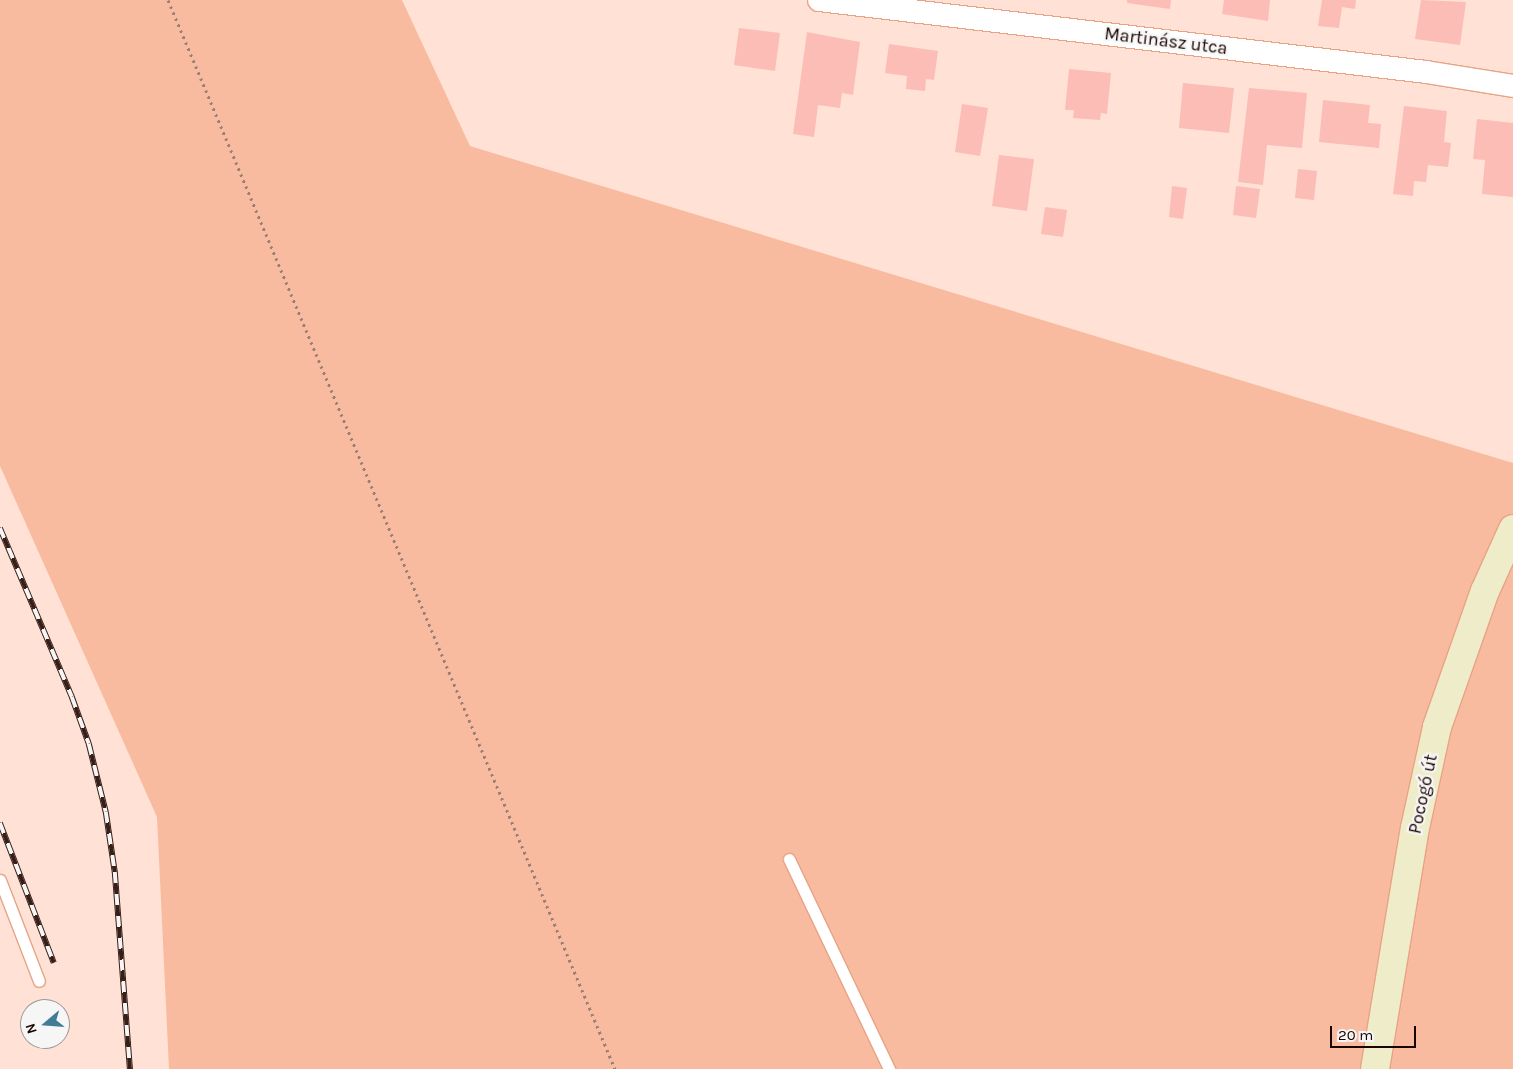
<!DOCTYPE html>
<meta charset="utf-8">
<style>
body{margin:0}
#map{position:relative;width:1513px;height:1069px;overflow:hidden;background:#ffe2d5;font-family:Karla,sans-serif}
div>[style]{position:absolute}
.green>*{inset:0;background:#f9bb9f}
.building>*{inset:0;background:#fbbdb6}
.path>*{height:3px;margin-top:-1.5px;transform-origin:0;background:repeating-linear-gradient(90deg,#997f76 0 2.5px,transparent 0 6.5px)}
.roads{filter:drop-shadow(1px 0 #e7a384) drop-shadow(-1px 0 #e7a384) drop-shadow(0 1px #e7a384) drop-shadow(0 -1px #e7a384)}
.service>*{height:11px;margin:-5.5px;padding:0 5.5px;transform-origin:5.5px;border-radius:5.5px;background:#fff}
.minor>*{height:22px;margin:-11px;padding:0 11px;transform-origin:11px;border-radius:11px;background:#fff}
.secondary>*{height:28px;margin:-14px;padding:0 14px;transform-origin:14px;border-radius:14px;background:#eeecc9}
.rail>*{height:5.5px;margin-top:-2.75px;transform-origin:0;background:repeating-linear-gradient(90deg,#f6f6f6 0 11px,#361f19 0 22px);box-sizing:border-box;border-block:1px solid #361f19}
span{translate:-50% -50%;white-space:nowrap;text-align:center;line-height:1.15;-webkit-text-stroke:4.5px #f6f6f6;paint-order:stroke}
.street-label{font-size:18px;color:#1b0500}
.north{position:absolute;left:20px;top:999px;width:50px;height:50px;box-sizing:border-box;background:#f6f6f6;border:1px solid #9e9694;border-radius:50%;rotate:252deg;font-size:14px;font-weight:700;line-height:20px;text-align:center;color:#1b0500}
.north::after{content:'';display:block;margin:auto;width:18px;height:22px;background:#407c93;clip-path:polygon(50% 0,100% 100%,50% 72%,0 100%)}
.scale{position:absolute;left:1330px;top:1026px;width:86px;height:22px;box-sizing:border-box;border:2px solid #1b0500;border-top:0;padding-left:6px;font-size:15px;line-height:18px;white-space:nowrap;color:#1b0500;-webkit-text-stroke:4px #f6f6f6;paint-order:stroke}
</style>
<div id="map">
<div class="green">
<div style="clip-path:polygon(0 0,402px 0,470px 146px,1513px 463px,1513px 1069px,169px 1069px,157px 817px,0 466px)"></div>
</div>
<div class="building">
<div style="clip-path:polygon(1127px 0,1171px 0,1170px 9px,1127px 3px)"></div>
<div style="clip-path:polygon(1224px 0,1270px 0,1268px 21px,1222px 14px)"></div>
<div style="clip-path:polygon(1322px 0,1356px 0,1355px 9px,1342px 7px,1339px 28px,1318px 26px)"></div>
<div style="clip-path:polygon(1421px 0,1466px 2px,1460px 45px,1415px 39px)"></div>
<div style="clip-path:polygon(739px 28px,780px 33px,775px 71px,734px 65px)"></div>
<div style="clip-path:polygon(807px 32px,860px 42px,853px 95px,842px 93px,840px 108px,818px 105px,814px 137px,793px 134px)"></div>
<div style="clip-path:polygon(889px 44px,938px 51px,934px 80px,926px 79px,925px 91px,906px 89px,907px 76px,885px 73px)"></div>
<div style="clip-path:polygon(1069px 69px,1111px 73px,1107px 114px,1101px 113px,1100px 120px,1073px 118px,1074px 110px,1065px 110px)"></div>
<div style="clip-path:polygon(1183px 83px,1234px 88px,1229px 133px,1179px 128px)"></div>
<div style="clip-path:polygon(1249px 88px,1307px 93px,1302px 148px,1267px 145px,1263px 185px,1238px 182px)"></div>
<div style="clip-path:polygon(1323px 100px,1370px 105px,1368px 123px,1381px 124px,1379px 148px,1319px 142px)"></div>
<div style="clip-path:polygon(962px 104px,988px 108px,980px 156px,955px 152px)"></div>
<div style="clip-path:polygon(1404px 106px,1447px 111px,1444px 142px,1451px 143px,1448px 167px,1428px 165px,1426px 182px,1414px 181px,1413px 196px,1393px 194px)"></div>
<div style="clip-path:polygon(1477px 119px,1513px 123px,1513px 197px,1482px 194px,1485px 160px,1473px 159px)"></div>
<div style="clip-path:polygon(999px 155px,1034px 159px,1027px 211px,992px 206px)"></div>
<div style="clip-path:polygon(1298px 169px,1317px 171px,1314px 200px,1295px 198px)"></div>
<div style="clip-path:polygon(1172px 186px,1187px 188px,1183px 219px,1169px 217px)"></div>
<div style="clip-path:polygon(1236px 186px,1260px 189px,1256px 218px,1233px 215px)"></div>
<div style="clip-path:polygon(1045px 207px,1067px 210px,1063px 237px,1041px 234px)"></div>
</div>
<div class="path">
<div style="left:168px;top:0;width:1159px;rotate:67.31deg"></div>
</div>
<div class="roads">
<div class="service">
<div style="left:789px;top:859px;width:233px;rotate:64.5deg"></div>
<div style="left:0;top:880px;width:108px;rotate:68.9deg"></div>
</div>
<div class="minor">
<div style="left:819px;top:0;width:611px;rotate:6.76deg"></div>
<div style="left:1426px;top:72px;width:88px;rotate:9.1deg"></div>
</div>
<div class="secondary">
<div style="left:1375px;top:1069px;width:244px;rotate:-80.6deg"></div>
<div style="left:1415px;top:828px;width:103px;rotate:-77.7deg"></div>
<div style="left:1437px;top:727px;width:144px;rotate:-70.6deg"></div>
<div style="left:1485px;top:591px;width:68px;rotate:-65.7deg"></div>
</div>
</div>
<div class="rail">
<div style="left:0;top:528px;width:184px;rotate:66.9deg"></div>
<div style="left:72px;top:697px;width:50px;rotate:70.1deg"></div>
<div style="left:89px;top:744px;width:70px;rotate:76deg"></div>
<div style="left:106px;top:812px;width:61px;rotate:81.5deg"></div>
<div style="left:115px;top:872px;width:198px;rotate:85.6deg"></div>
<div style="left:0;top:823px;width:150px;rotate:68.9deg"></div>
</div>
<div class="street-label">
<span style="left:1166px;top:41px;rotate:7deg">Martinász utca</span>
<span style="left:1423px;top:794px;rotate:-78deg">Pocogó út</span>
</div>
<div class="north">N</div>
<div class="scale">20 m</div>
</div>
